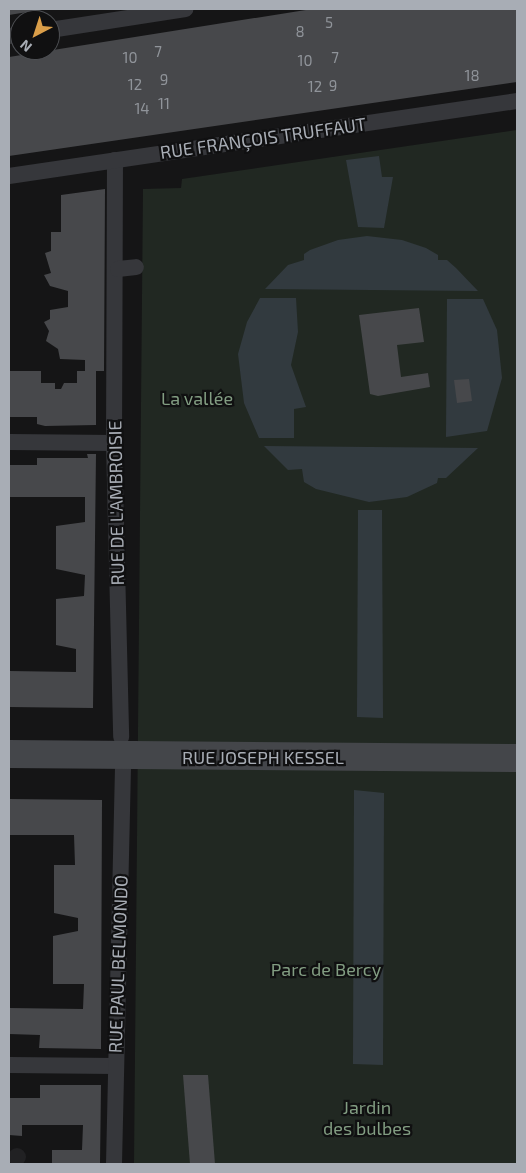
<!DOCTYPE html>
<meta charset="utf-8">
<style>
body{margin:0}
#map{position:relative;width:526px;height:1173px;overflow:hidden;background:#151516;font-family:"Exo 2",sans-serif}
div>[style]{position:absolute}
.built>*{inset:0;background:#212123}
.round{border-radius:50%}
.green>*{inset:0;background:#212822}
.water>*{inset:0;background:#323a3f}
.building>*{inset:0;background:#47484b}
.pedestrian>*{height:16px;margin:-8px;padding:0 8px;transform-origin:8px;border-radius:8px;background:#36373b}
.secondary>*{height:28px;margin:-14px;padding:0 14px;transform-origin:14px;border-radius:14px;background:#44464a}
span{translate:-50% -50%;white-space:nowrap;text-align:center;line-height:1.15;-webkit-text-stroke:4.5px #101011;paint-order:stroke}
.number-label{font-size:15px;color:#90949a}
.number-label span{-webkit-text-stroke-width:0}
.street-label{font-size:18px;color:#a8adb5}
.park-label{font-size:18px;color:#829d82}
.frame{position:absolute;inset:0;border:10px solid #a8adb5;pointer-events:none}
.north{position:absolute;left:10px;top:10px;width:50px;height:50px;box-sizing:border-box;background:#101011;border:1px solid #4d4f53;border-radius:50%;rotate:220deg;font-size:14px;font-weight:700;line-height:20px;text-align:center;color:#a8adb5}
.north::after{content:'';display:block;margin:auto;width:18px;height:22px;background:#da9e49;clip-path:polygon(50% 0,100% 100%,50% 72%,0 100%)}
</style>
<div id="map">
<div class="built">
<div class="round" style="left:8px;top:1148px;width:18px;height:18px"></div>
</div>
<div class="green">
<div style="clip-path:polygon(517px 130px,517px 1164px,134px 1164px,143px 189px,181px 188px,182px 179px)"></div>
</div>
<div class="water">
<div style="clip-path:polygon(379px 156px,382px 177px,393px 177px,384px 228px,358px 227px,346px 160px)"></div>
<div style="clip-path:polygon(367px 236px,402px 240px,426px 248px,438px 255px,438px 260px,447px 260px,456px 268px,478px 291px,265px 289px,288px 265px,304px 260px,304px 254px,310px 250px,338px 240px)"></div>
<div style="clip-path:polygon(260px 298px,296px 298px,298px 332px,291px 365px,306px 407px,294px 409px,294px 438px,259px 438px,244px 403px,238px 354px,247px 322px)"></div>
<div style="clip-path:polygon(447px 299px,483px 299px,497px 330px,502px 378px,487px 431px,446px 437px)"></div>
<div style="clip-path:polygon(264px 446px,478px 448px,446px 478px,438px 478px,437px 483px,407px 497px,369px 502px,316px 489px,304px 482px,302px 469px,288px 470px)"></div>
<div style="clip-path:polygon(358px 510px,382px 510px,383px 718px,357px 717px)"></div>
<div style="clip-path:polygon(354px 790px,384px 793px,383px 1065px,353px 1064px)"></div>
</div>
<div class="building">
<div style="clip-path:polygon(9px 9px,40px 9px,40px 10px,9px 15px)"></div>
<div style="clip-path:polygon(312px 9px,517px 9px,517px 82px,9px 156px,9px 57px)"></div>
<div style="clip-path:polygon(105px 189px,104px 371px,96px 371px,96px 425px,45px 426px,37px 424px,37px 417px,9px 417px,9px 371px,41px 371px,41px 383px,55px 383px,55px 389px,61px 389px,64px 383px,77px 383px,77px 371px,85px 371px,85px 360px,60px 359px,58px 349px,46px 341px,49px 331px,44px 322px,50px 319px,50px 310px,68px 307px,68px 291px,50px 286px,44px 275px,51px 273px,45px 253px,51px 251px,51px 232px,61px 232px,61px 195px)"></div>
<div style="clip-path:polygon(419px 308px,424px 342px,397px 345px,401px 377px,428px 373px,430px 387px,378px 396px,370px 394px,359px 315px)"></div>
<div style="clip-path:polygon(469px 379px,472px 401px,457px 403px,454px 380px)"></div>
<div style="clip-path:polygon(87px 454px,96px 454px,93px 708px,9px 707px,9px 671px,76px 672px,76px 649px,56px 645px,56px 599px,84px 596px,85px 575px,56px 569px,56px 526px,85px 522px,85px 497px,9px 497px,9px 465px,37px 465px,37px 458px,88px 458px)"></div>
<div style="clip-path:polygon(9px 799px,102px 800px,101px 1049px,39px 1048px,40px 1035px,9px 1034px,9px 1008px,83px 1009px,84px 984px,53px 984px,53px 936px,78px 931px,78px 918px,54px 913px,54px 865px,75px 865px,74px 835px,9px 835px)"></div>
<div style="clip-path:polygon(183px 1075px,208px 1075px,215px 1164px,190px 1164px)"></div>
<div style="clip-path:polygon(40px 1085px,101px 1085px,100px 1164px,52px 1164px,52px 1150px,82px 1150px,83px 1125px,22px 1125px,22px 1136px,9px 1135px,9px 1098px,40px 1098px)"></div>
</div>
<div class="pedestrian">
<div style="left:50px;top:30px;width:137px;rotate:-8.8deg"></div>
<div style="left:9px;top:36px;width:11px;rotate:-5deg"></div>
<div style="left:115px;top:160px;width:283px;rotate:90.2deg"></div>
<div style="left:114px;top:443px;width:294px;rotate:88.6deg"></div>
<div style="left:9px;top:176px;width:514px;rotate:-8.4deg"></div>
<div style="left:118px;top:269px;width:18px;rotate:-6deg"></div>
<div style="left:9px;top:442px;width:105px;rotate:0.5deg"></div>
<div style="left:9px;top:1065px;width:106px;rotate:0.5deg"></div>
<div style="left:114px;top:1164px;width:400px;rotate:-88.7deg"></div>
</div>
<div class="secondary">
<div style="left:9px;top:754px;width:508px;rotate:0.45deg"></div>
</div>
<div class="number-label">
<span style="left:329px;top:23px">5</span>
<span style="left:300px;top:32px">8</span>
<span style="left:158px;top:52px">7</span>
<span style="left:130px;top:58px">10</span>
<span style="left:335px;top:58px">7</span>
<span style="left:305px;top:61px">10</span>
<span style="left:472px;top:76px">18</span>
<span style="left:164px;top:80px">9</span>
<span style="left:135px;top:85px">12</span>
<span style="left:333px;top:86px">9</span>
<span style="left:315px;top:87px">12</span>
<span style="left:164px;top:104px">11</span>
<span style="left:142px;top:109px">14</span>
</div>
<div class="street-label">
<span style="left:263px;top:138px;rotate:-8deg">RUE FRANÇOIS TRUFFAUT</span>
<span style="left:116px;top:503px;rotate:-91deg">RUE DE L'AMBROISIE</span>
<span style="left:263px;top:757px">RUE JOSEPH KESSEL</span>
<span style="left:118px;top:964px;rotate:-88deg">RUE PAUL BELMONDO</span>
</div>
<div class="park-label">
<span style="left:197px;top:398px">La vallée</span>
<span style="left:326px;top:969px">Parc de Bercy</span>
<span style="left:367px;top:1118px">Jardin<br>des bulbes</span>
</div>
<div class="frame"></div>
<div class="north">N</div>
</div>
